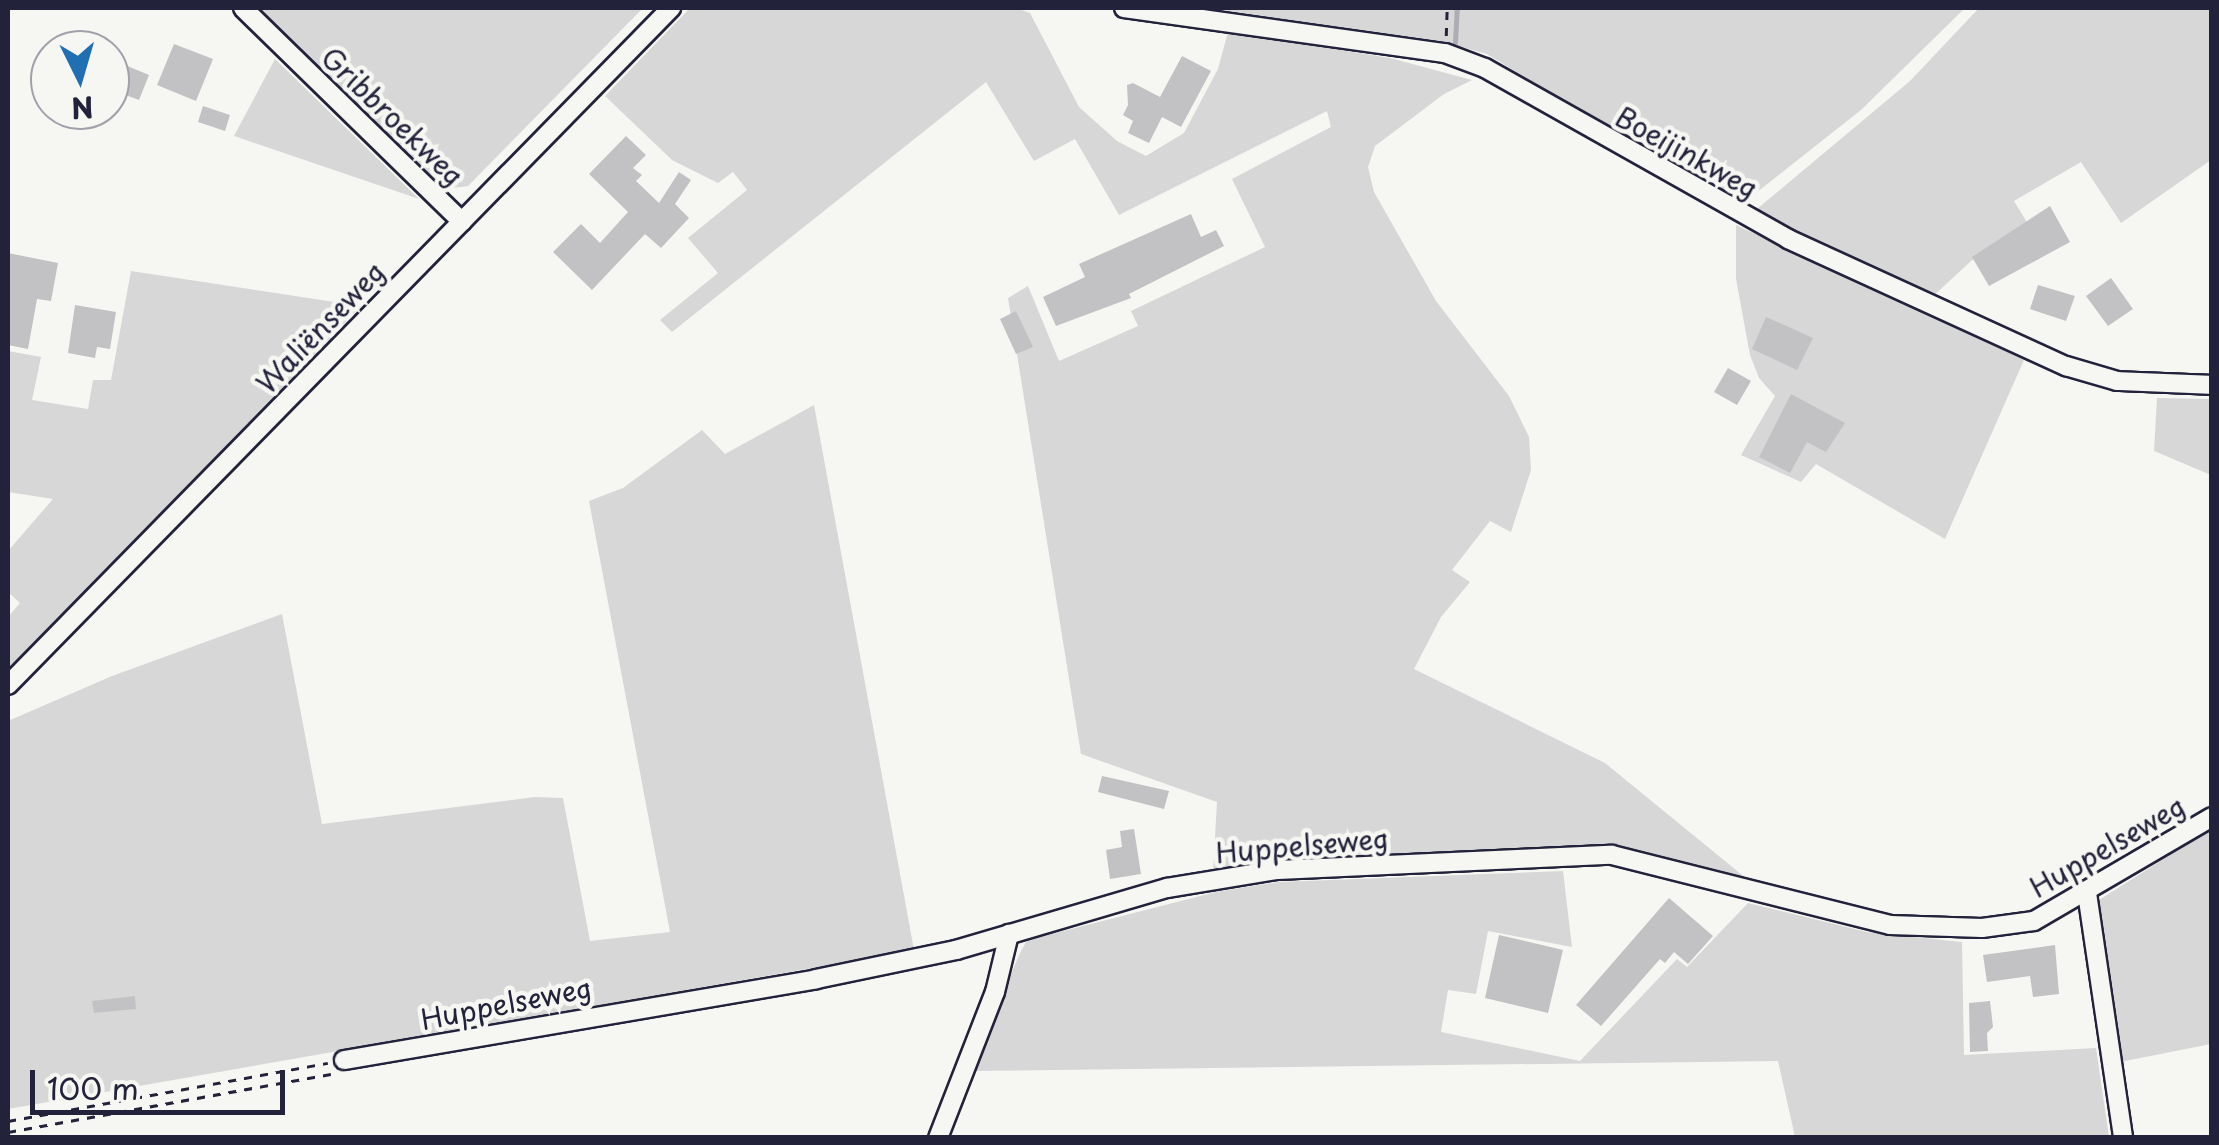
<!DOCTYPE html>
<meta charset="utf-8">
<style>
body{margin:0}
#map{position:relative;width:2219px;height:1145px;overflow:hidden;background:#f6f6f2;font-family:"Playpen Sans",sans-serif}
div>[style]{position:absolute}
.green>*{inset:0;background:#d7d7d7}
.stream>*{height:5px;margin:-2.5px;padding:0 2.5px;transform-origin:2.5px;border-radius:2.5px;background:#adadb3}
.building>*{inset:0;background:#c2c2c4}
.path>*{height:2.5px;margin-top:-1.25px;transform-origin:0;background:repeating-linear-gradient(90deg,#22223b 0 8px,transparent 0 16px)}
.roads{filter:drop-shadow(2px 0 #22223b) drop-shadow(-2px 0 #22223b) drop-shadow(0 2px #22223b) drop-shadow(0 -2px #22223b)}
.street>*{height:18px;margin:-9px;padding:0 9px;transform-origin:9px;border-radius:9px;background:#f6f6f2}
span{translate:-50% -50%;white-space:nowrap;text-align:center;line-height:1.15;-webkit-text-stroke:9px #f6f6f2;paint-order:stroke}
.street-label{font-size:28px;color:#22223b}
.frame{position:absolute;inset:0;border:10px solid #22223b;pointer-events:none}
.north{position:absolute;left:30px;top:30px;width:100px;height:100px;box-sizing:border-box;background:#f6f6f2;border:2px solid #a1a1a9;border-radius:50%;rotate:175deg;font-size:28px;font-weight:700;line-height:40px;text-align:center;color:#22223b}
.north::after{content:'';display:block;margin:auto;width:35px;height:45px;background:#1f6fb2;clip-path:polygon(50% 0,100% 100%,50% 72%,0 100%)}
.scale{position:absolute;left:30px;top:1070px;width:255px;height:45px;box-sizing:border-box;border:5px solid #22223b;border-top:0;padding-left:12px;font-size:30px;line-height:35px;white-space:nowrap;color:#22223b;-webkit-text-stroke:8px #f6f6f2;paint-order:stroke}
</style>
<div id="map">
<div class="green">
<div style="clip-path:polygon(255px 8px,643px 8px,468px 186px,445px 189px)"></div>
<div style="clip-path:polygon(690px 8px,1019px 9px,1030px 13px,1079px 107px,1117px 141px,1146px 156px,1184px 133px,1218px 69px,1228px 32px,1390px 58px,1472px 80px,1444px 94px,1375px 146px,1368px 167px,1374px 192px,1436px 301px,1509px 396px,1529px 437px,1531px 470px,1511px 532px,1490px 521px,1452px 570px,1470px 582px,1441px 617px,1414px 669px,1605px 763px,1758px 888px,1641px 856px,1213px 872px,1217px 802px,1081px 754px,1008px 298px,1028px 286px,1059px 361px,1138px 326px,1131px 311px,1265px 247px,1232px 179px,1331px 127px,1327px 111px,1119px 215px,1075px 139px,1034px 161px,986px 82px,672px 332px,660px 320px,718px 273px,688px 238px,747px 190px,733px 172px,718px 183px,672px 160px,605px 96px)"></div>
<div style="clip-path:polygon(1199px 8px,1965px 8px,1861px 110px,1738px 207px,1487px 54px,1440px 41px)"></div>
<div style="clip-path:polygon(1979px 8px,2211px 8px,2211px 160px,2121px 223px,2081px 162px,2014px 201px,2028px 224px,1971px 261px,1930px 299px,1751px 214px,1910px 81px)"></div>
<div style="clip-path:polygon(275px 59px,419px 199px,234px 136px)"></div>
<div style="clip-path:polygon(1736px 225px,2024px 360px,1945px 539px,1816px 464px,1801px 482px,1741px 455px,1775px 396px,1759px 378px,1750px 355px,1736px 279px)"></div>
<div style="clip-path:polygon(131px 271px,361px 306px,8px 671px,8px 617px,20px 603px,8px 592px,8px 551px,53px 499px,8px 492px,8px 351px,41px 357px,32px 400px,88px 409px,93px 380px,111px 380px)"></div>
<div style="clip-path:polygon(2157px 398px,2211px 399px,2211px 475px,2154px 451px)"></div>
<div style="clip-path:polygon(814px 405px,914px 950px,8px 1109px,8px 721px,112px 676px,282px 614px,322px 824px,535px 797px,563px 798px,590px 941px,670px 932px,589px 501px,623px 488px,702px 430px,725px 454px)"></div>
<div style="clip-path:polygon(2211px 829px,2211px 1044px,2120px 1062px,2099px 900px)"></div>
<div style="clip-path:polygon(1563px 871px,1572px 947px,1488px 931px,1476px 994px,1448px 990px,1441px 1032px,1580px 1061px,1677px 959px,1687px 967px,1748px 903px,1867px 932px,1962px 942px,1964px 1055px,2096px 1048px,2109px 1137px,1795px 1137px,1778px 1061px,969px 1071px,1020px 953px,1026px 942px,1036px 938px,1216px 892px,1279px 882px)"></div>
</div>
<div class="stream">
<div style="left:1455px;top:42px;width:34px;rotate:-87deg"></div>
</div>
<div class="building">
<div style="clip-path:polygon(174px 44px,213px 59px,196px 101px,157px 85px)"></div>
<div style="clip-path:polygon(1182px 56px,1211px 71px,1181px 127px,1162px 117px,1149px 143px,1128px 133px,1133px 121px,1123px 115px,1128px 105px,1127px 85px,1133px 83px,1160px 97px)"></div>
<div style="clip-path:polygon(125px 65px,149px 75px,139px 100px,115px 91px)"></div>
<div style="clip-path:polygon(203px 106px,230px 115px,225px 131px,198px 122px)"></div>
<div style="clip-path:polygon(626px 136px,646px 155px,633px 168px,642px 175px,636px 181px,659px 203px,679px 172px,691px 180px,675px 204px,689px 218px,661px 248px,645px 234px,592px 290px,553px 252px,581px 224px,600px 243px,628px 212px,589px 174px)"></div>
<div style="clip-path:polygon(2050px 206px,2070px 242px,1989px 286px,1972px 257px)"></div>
<div style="clip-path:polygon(1191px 214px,1201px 237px,1216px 230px,1224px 246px,1129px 294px,1131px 298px,1056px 326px,1043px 297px,1085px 277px,1079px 264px)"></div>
<div style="clip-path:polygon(8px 253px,58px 263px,51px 301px,37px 299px,28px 349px,8px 345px)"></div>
<div style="clip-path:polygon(2111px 278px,2133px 309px,2108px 326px,2086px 296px)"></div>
<div style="clip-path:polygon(2038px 285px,2075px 296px,2066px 321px,2030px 309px)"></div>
<div style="clip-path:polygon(75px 305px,116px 312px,110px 349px,97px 347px,95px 358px,68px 353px)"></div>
<div style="clip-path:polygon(1016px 311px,1033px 347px,1016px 354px,1000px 319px)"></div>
<div style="clip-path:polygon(1766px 317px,1813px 338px,1797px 370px,1752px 349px)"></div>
<div style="clip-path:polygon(1728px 368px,1751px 381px,1737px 405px,1714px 392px)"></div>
<div style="clip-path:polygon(1791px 394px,1845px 423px,1826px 452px,1807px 442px,1790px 473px,1759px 457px)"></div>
<div style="clip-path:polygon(1102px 776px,1169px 791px,1164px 809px,1098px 792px)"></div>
<div style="clip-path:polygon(1134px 829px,1141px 874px,1110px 879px,1106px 850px,1122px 847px,1120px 831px)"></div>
<div style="clip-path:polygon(1669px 898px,1713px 936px,1688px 964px,1674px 952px,1665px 963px,1660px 959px,1601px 1026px,1576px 1005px)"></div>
<div style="clip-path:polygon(1499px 935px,1563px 950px,1548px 1013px,1485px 998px)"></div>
<div style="clip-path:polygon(2055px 945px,2059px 994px,2033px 997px,2030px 976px,1987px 982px,1983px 955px)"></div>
<div style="clip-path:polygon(135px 996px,136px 1009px,94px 1013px,92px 1001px)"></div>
<div style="clip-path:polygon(1990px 1001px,1993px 1027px,1987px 1033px,1988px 1051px,1970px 1052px,1969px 1003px)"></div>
</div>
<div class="path">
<div style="left:1446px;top:36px;width:28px;rotate:-88deg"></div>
<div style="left:8px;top:1121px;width:325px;rotate:-10.3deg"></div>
<div style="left:8px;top:1132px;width:328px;rotate:-10.2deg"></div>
</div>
<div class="roads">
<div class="street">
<div style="left:243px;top:8px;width:306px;rotate:44.3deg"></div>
<div style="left:1124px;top:8px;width:324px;rotate:8deg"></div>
<div style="left:1445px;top:53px;width:43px;rotate:20.6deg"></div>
<div style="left:1485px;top:68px;width:348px;rotate:29.4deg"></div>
<div style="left:1788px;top:239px;width:306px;rotate:24.6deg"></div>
<div style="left:2066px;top:366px;width:53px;rotate:16.4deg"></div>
<div style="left:2117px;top:381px;width:95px;rotate:2.4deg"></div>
<div style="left:8px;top:685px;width:948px;rotate:-45.6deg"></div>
<div style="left:2087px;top:893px;width:248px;rotate:81.6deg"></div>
<div style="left:344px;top:1060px;width:479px;rotate:-9.7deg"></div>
<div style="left:816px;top:979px;width:143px;rotate:-11.7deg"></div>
<div style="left:956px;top:950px;width:220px;rotate:-16.4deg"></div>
<div style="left:1167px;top:888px;width:110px;rotate:-9.4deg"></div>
<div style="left:1276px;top:870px;width:336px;rotate:-2.6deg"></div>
<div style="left:1612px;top:855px;width:287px;rotate:14.1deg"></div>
<div style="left:1890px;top:925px;width:92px;rotate:1.9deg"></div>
<div style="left:1982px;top:928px;width:52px;rotate:-7.7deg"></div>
<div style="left:2034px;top:921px;width:206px;rotate:-30.3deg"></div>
<div style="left:938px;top:1138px;width:157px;rotate:-68.7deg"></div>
<div style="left:995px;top:992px;width:60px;rotate:-76.4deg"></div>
</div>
</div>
<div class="street-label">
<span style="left:393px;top:116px;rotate:44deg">Gribbroekweg</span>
<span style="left:1687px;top:152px;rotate:29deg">Boeijinkweg</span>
<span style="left:320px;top:327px;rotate:-46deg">Waliënseweg</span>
<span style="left:1302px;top:845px;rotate:-5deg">Huppelseweg</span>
<span style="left:2107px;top:846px;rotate:-30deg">Huppelseweg</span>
<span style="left:506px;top:1003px;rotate:-11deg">Huppelseweg</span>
</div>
<div class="frame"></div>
<div class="north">N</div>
<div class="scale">100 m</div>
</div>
